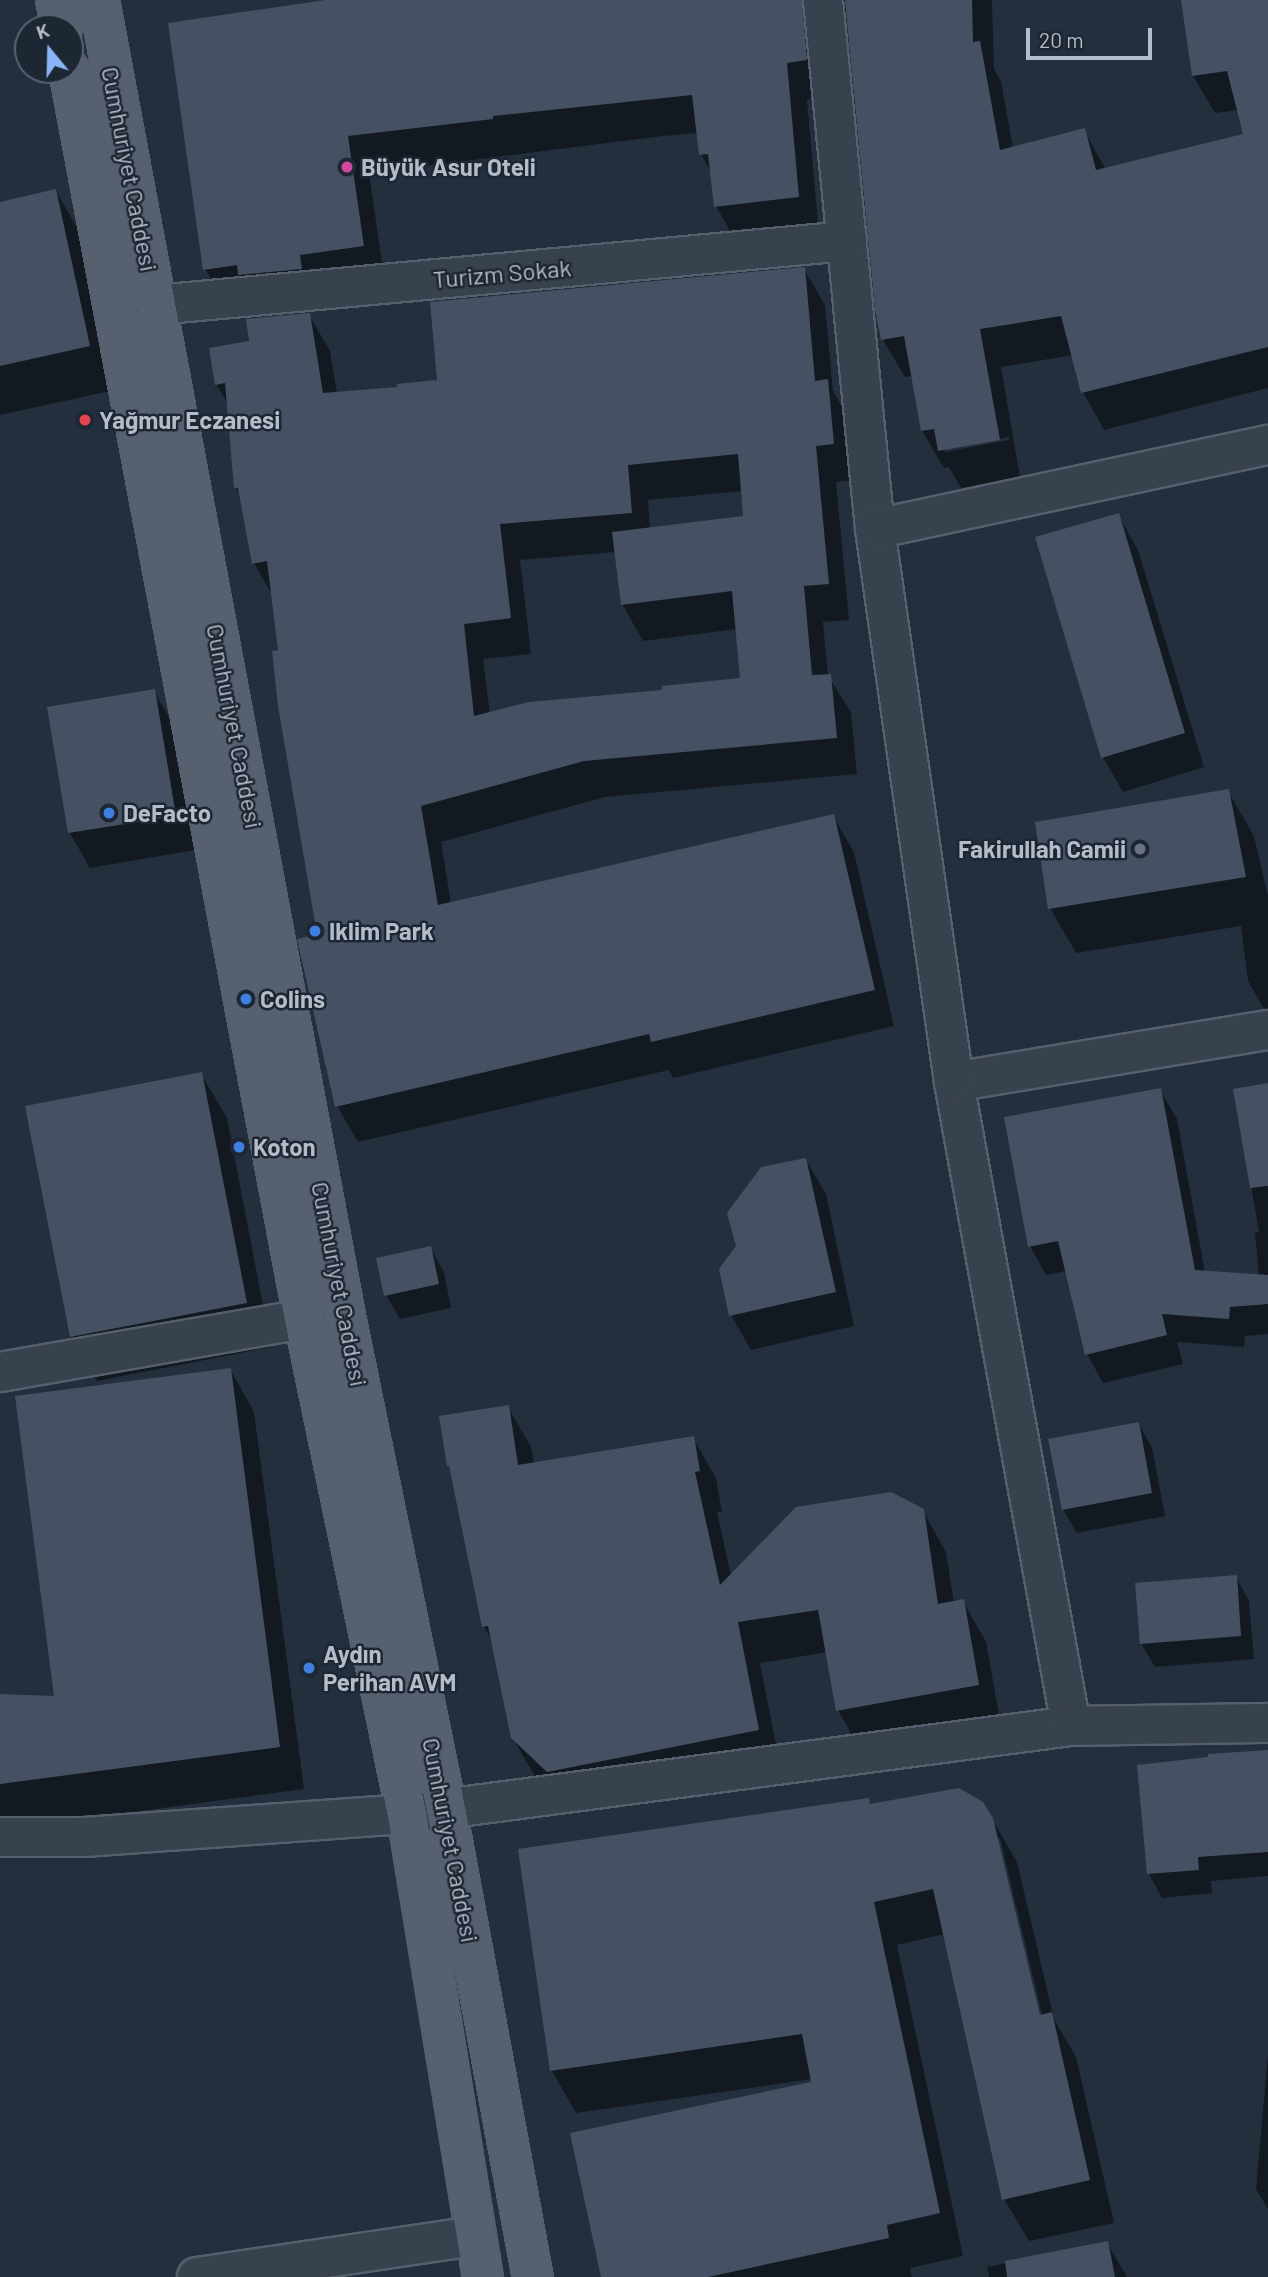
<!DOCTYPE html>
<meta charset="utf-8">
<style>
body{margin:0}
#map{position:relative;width:1268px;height:2277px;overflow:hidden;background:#242f3e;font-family:Barlow,sans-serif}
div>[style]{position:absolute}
.shadow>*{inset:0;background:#0007}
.building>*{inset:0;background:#455162}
.roads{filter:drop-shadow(2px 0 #565f6c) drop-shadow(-2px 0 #565f6c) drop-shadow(0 2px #565f6c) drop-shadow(0 -2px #565f6c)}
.street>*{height:38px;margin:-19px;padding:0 19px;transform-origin:19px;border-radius:19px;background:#38414e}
.primary>*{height:38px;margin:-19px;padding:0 19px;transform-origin:19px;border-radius:19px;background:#56606e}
.dots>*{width:19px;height:19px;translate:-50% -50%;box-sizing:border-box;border:4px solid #1d2633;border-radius:50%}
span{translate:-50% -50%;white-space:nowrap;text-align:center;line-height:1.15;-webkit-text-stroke:5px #1d2633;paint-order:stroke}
.poi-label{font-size:24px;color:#b4bcc9;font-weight:700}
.left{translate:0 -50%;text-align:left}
.right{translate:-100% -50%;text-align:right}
.street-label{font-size:24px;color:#b4bcc9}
.north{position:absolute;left:14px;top:14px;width:70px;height:70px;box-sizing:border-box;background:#1d2633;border:2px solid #59626f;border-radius:50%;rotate:341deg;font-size:19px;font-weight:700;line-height:28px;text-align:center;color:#b4bcc9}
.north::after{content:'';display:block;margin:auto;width:24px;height:32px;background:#8ab4f8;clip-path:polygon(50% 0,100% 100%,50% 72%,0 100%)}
.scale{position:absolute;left:1026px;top:28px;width:126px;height:32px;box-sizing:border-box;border:4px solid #b4bcc9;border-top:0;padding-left:9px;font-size:21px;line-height:24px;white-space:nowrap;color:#b4bcc9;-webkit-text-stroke:5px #1d2633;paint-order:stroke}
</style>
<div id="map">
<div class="shadow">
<div style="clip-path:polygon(evenodd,340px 0,992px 0,994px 69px,1001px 81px,1013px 148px,1084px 130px,1106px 170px,1245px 135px,1239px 110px,1215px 113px,1193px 76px,1183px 0,1268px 0,1268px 388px,1104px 430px,1083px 392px,1073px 355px,1001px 367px,1020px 477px,961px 488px,949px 467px,944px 468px,922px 431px,913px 376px,905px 377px,883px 340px,877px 309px,848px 16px,844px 15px,827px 97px,807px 100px,819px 234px,737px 244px,716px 206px,712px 174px,701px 154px,698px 133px,663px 136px,369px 173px,385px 283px,227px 306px,205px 269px,340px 0,1008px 437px,1009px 440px,945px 452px,945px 448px,1008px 437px)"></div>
<div style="clip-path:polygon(56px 191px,81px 235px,115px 390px,0 415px,0 204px)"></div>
<div style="clip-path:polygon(evenodd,804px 269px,825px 305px,833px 391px,848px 417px,854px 480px,836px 482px,849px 620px,823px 622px,828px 676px,851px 712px,857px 774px,605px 797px,441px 842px,451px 904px,833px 816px,854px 852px,894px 1026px,673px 1078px,669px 1070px,358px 1142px,337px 1106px,319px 935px,273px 596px,254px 563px,242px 498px,236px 488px,229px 406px,216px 384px,251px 343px,309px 315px,330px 351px,337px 393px,399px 388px,439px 382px,804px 269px,743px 491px,745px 518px,650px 529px,648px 500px,743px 491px,804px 269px,616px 552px,622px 604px,643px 641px,737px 629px,742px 680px,490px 714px,483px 659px,531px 654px,520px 560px,616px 552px)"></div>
<div style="clip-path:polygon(1118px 515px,1138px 550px,1204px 767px,1123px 792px,1103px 757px)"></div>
<div style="clip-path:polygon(154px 691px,174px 726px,195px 850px,90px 868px,70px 833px,49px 708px)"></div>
<div style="clip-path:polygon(1228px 791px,1254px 836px,1268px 896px,1268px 1010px,1265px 1011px,1248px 981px,1241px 926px,1076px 953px,1050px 908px)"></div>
<div style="clip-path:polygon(201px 1074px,227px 1118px,271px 1347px,97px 1381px,71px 1337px)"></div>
<div style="clip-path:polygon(1268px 1085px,1268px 1334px,1245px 1336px,1244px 1347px,1177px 1342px,1183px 1364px,1103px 1383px,1087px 1354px,1067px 1271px,1046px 1275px,1030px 1246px,1160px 1090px,1177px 1119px,1205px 1272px,1259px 1276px,1255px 1232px,1259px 1232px,1235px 1090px)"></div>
<div style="clip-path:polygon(806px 1160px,826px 1194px,854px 1326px,751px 1350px,731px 1315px)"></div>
<div style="clip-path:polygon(430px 1248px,444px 1272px,451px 1308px,400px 1319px,386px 1295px)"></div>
<div style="clip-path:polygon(230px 1369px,254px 1412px,304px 1789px,51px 1823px,0 1843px,0 1696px,56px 1698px)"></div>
<div style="clip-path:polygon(508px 1407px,531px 1447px,534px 1464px,693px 1438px,716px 1478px,722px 1512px,717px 1512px,731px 1576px,923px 1511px,946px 1552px,954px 1603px,963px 1601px,986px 1642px,1001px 1726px,861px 1751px,838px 1710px,828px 1652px,760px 1663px,781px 1771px,572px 1812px,536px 1778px,512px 1737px,494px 1645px,484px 1627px,452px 1472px,448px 1465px)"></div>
<div style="clip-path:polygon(1139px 1424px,1152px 1448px,1165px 1516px,1077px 1533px,1063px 1509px)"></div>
<div style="clip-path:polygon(1236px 1577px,1249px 1601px,1254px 1659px,1155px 1667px,1141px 1643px)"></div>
<div style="clip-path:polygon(1268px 1754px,1268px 1876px,1211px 1881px,1212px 1893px,1162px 1898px,1149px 1874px,1139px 1766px)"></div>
<div style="clip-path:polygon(evenodd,868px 1799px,871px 1806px,992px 1819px,1017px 1862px,1054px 2019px,1076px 2057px,1114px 2223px,1029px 2241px,1004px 2199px,945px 1934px,897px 1945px,963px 2256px,910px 2268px,912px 2277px,602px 2277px,813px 2083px,812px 2079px,576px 2113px,552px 2071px,868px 1799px,996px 1838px,1000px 1838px,1044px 2023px,1040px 2024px,996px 1838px)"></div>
<div style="clip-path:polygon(1268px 2055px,1268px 2209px,1256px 2189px)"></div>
<div style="clip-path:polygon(1107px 2243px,1127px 2277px,989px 2277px,987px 2267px)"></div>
</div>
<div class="building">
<div style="clip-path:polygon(325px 0,802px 0,807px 60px,787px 63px,799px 197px,714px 207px,708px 154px,699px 155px,692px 95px,493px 116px,493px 119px,348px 136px,364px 246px,300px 255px,302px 269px,238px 275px,237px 265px,203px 270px,168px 23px)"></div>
<div style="clip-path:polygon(845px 0,972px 0,973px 42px,980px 41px,1000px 150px,1085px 128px,1096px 170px,1243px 134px,1227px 71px,1192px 76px,1181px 0,1268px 0,1268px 347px,1081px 393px,1061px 316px,980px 329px,1000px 440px,938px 451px,934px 429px,921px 431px,904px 336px,881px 340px,875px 309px)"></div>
<div style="clip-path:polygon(56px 189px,90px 346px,0 366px,0 202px)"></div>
<div style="clip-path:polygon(evenodd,805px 267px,815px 381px,828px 379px,834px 444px,816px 446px,829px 584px,804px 586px,812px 675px,831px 674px,837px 738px,584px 761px,421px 806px,438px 905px,834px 814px,875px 990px,651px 1042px,649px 1034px,335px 1107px,297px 939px,317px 934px,278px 706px,272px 651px,278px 650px,267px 561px,252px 564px,238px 488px,234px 488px,225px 383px,215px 385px,209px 348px,249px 341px,246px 319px,310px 313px,323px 393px,397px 387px,397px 384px,437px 380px,430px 302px,805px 267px,738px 454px,743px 516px,612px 532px,621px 605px,732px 591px,740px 678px,662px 686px,662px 690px,529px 702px,474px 716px,464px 624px,511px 618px,500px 524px,632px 513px,628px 465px,738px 454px)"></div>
<div style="clip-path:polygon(1119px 513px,1185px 733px,1101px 758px,1035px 537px)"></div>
<div style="clip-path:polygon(155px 689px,176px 816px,68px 833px,47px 707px)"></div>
<div style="clip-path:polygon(1229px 789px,1246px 877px,1048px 909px,1035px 822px)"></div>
<div style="clip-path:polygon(202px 1072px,247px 1303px,70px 1337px,25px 1106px)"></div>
<div style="clip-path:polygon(1268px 1083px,1268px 1186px,1250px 1188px,1233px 1089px)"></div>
<div style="clip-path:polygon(1161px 1088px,1195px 1270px,1268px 1275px,1268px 1304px,1230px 1307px,1229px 1319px,1162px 1314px,1167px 1335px,1085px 1355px,1058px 1241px,1028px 1247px,1004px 1117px)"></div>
<div style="clip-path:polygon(806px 1158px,836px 1292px,729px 1316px,719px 1269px,736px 1246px,727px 1213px,761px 1167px)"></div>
<div style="clip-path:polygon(431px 1246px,439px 1284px,384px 1296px,376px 1258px)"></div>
<div style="clip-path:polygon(231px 1368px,280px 1747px,0 1784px,0 1694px,54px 1696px,15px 1396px)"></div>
<div style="clip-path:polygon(509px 1405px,518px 1465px,694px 1436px,700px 1471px,695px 1472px,720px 1585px,796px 1507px,891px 1492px,924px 1509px,938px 1604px,964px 1599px,979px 1685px,836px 1711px,818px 1610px,738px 1622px,759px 1730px,547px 1772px,511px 1738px,488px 1626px,482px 1627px,449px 1466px,447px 1466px,439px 1416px)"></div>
<div style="clip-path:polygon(1139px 1422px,1152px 1493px,1062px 1510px,1048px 1439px)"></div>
<div style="clip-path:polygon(1237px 1575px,1241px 1636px,1140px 1644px,1135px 1583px)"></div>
<div style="clip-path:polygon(1268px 1750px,1268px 1852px,1198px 1857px,1199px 1870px,1147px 1874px,1137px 1765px,1208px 1757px,1208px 1754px)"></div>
<div style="clip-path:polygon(959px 1788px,983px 1802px,993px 1818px,1040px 2015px,1052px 2012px,1090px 2180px,1002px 2200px,933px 1889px,874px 1902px,940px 2213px,887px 2225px,889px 2238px,708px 2277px,601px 2277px,570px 2133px,811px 2082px,802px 2034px,550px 2071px,518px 1849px,869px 1798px,870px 1804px)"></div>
<div style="clip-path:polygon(1108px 2241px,1115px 2277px,1007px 2277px,1005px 2261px)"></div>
</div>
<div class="roads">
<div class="street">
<div style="left:823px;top:0;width:532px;rotate:84.39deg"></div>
<div style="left:156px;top:305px;width:694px;rotate:-5.29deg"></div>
<div style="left:954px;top:1082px;width:318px;rotate:-9.4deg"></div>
<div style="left:0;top:1372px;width:309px;rotate:-9.9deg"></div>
<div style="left:1071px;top:1726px;width:655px;rotate:-100.3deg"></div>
<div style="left:954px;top:1082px;width:559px;rotate:-98.13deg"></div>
<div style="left:875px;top:529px;width:402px;rotate:-12.1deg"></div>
<div style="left:0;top:1837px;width:84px"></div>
<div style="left:84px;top:1837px;width:324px;rotate:-4.1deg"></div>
<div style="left:407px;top:1814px;width:670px;rotate:-7.55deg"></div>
<div style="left:1071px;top:1726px;width:197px;rotate:-0.9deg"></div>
<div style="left:197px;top:2277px;width:282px;rotate:-8.4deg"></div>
</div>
<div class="primary">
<div style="left:56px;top:0;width:29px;rotate:78deg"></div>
<div style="left:99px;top:0;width:1339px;rotate:79.41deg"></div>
<div style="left:345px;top:1316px;width:503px;rotate:78.42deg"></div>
<div style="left:446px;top:1809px;width:476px;rotate:79.5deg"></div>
<div style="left:69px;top:70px;width:1271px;rotate:79.34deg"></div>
<div style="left:304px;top:1319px;width:506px;rotate:78.25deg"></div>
<div style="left:407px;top:1814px;width:469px;rotate:80.7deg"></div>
</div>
</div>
<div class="dots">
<div style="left:347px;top:167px;background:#d1479c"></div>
<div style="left:85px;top:420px;background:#e0444e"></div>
<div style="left:109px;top:813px;background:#3f7fe0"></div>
<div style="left:1140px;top:849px;background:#6b7280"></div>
<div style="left:315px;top:931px;background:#3f7fe0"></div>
<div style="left:246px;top:999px;background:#3f7fe0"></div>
<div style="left:239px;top:1147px;background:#3f7fe0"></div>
<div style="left:309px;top:1668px;background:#3f7fe0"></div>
</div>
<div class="poi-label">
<span class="left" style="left:361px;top:167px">Büyük Asur Oteli</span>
<span class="left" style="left:99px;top:420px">Yağmur Eczanesi</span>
<span class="left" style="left:123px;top:813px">DeFacto</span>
<span class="right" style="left:1126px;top:849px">Fakirullah Camii</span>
<span class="left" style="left:329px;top:931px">Iklim Park</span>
<span class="left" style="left:260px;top:999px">Colins</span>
<span class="left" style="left:253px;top:1147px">Koton</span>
<span class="left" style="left:323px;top:1668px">Aydın<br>Perihan AVM</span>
</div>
<div class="street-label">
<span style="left:130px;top:169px;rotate:79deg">Cumhuriyet Caddesi</span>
<span style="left:502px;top:273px;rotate:-5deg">Turizm Sokak</span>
<span style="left:235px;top:726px;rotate:79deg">Cumhuriyet Caddesi</span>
<span style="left:340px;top:1284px;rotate:79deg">Cumhuriyet Caddesi</span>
<span style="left:451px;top:1840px;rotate:79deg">Cumhuriyet Caddesi</span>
</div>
<div class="north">K</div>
<div class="scale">20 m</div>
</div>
